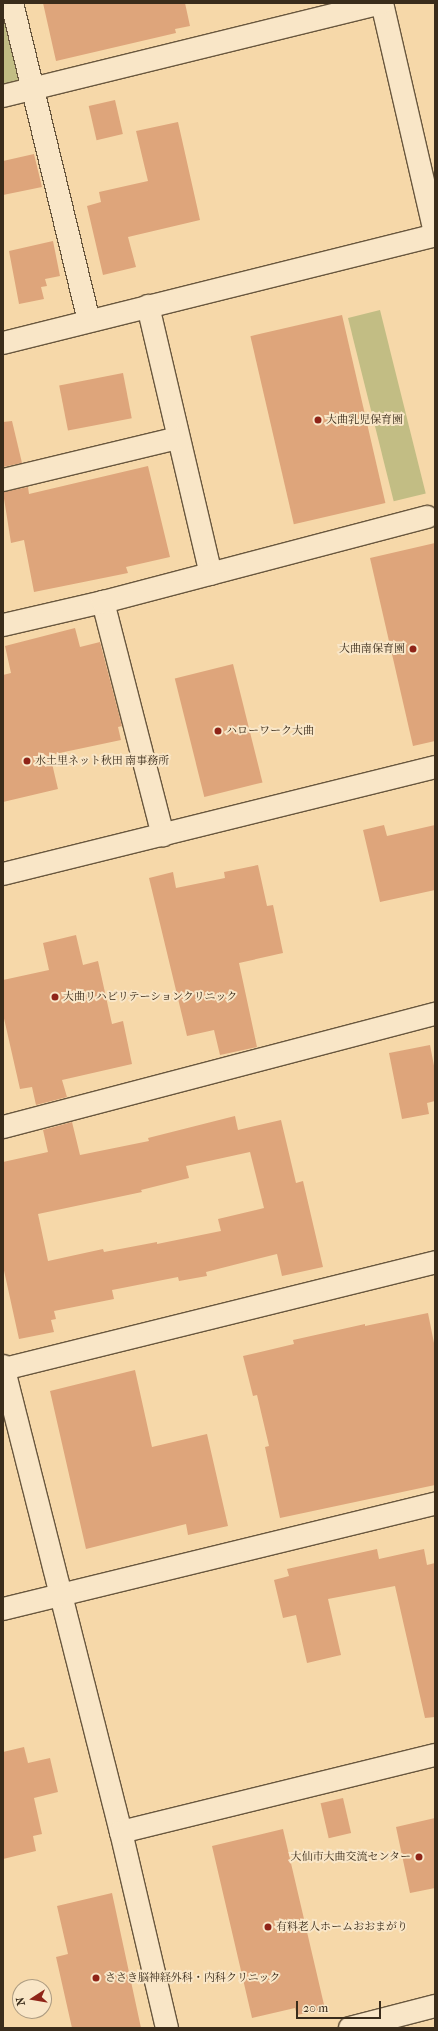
<!DOCTYPE html>
<html>
<head>
<meta charset="utf-8">
<style>
  body { margin:0 }
  #map { position:relative; width:438px; height:2031px; overflow:hidden; background:#f6d8a9; font-family:"IM FELL French Canon","Noto Serif JP",serif }
  div>[style] { position:absolute }
  [style*='--x'] { left:calc(var(--x)*1px); top:calc(var(--y)*1px); width:calc(var(--w)*1px); rotate:calc(var(--a)*1deg) }
  .green>* { inset:0; background:#c2bd84; transform-origin:0 0 }
  .building>* { inset:0; background:#dea57b; transform-origin:0 0 }
  .roads { filter:drop-shadow(1px 0 #69573e) drop-shadow(-1px 0 #69573e) drop-shadow(0 1px #69573e) drop-shadow(0 -1px #69573e) }
  .street>* { height:22px; margin:-11px; padding:0 11px; transform-origin:11px; border-radius:11px; background:#f9e6c7 }
  .secondary>* { height:22px; margin:-11px; padding:0 11px; transform-origin:11px; border-radius:11px; background:#f9e6c7 }
  .dots>* { width:11px; height:11px; translate:-50% -50%; box-sizing:border-box; border:2px solid #f9e6c7; border-radius:50% }
  span { translate:-50% -50%; white-space:nowrap; text-align:center; line-height:1.15; -webkit-text-stroke:4px #f9e6c7; paint-order:stroke }
  .poi-label { font-size:11px; color:#3a2c1b }
  .left { translate:0 -50%; text-align:left }
  .right { translate:-100% -50%; text-align:right }
  .frame { position:absolute; inset:0; border:4px solid #3a2c1b; pointer-events:none }
  .north { position:absolute; left:12px; top:1979px; width:40px; height:40px; box-sizing:border-box; background:#f9e6c7; border:1px solid #ad9c82; border-radius:50%; rotate:258deg; font-size:11px; font-weight:700; line-height:16px; text-align:center; color:#3a2c1b }
  .north::after { content:''; display:block; margin:auto; width:14px; height:18px; background:#8f2418; clip-path:polygon(50% 0,100% 100%,50% 72%,0 100%) }
  .scale { position:absolute; left:296px; top:2001px; width:85px; height:18px; box-sizing:border-box; border:2px solid #3a2c1b; border-top:0; padding-left:5px; font-size:12px; line-height:14px; white-space:nowrap; color:#3a2c1b; -webkit-text-stroke:3px #f9e6c7; paint-order:stroke }
</style>
</head>
<body>
<div id="map">
  <div class="green">
    <div style="clip-path:polygon(3px 9px,21px 84px,3px 88px)"></div>
    <div style="left:380px;top:310px;width:189px;height:33px;rotate:76deg"></div>
  </div>
  <div class="building">
    <div style="clip-path:polygon(43px 3px,185px 3px,190px 26px,175px 29px,176px 33px,56px 61px)"></div>
    <div style="left:115px;top:100px;width:35px;height:27px;rotate:77deg"></div>
    <div style="clip-path:polygon(178px 122px,200px 220px,128px 237px,136px 267px,103px 275px,87px 206px,101px 202px,99px 192px,148px 181px,136px 131px)"></div>
    <div style="clip-path:polygon(34px 154px,42px 187px,3px 195px,3px 161px)"></div>
    <div style="clip-path:polygon(53px 241px,60px 276px,45px 279px,47px 286px,41px 287px,44px 299px,19px 304px,9px 251px)"></div>
    <div style="left:342px;top:315px;width:193px;height:94px;rotate:77deg"></div>
    <div style="left:123px;top:373px;width:46px;height:65px;rotate:79deg"></div>
    <div style="clip-path:polygon(12px 421px,22px 463px,3px 467px,3px 422px)"></div>
    <div style="clip-path:polygon(148px 466px,170px 557px,126px 567px,128px 573px,34px 592px,24px 540px,11px 543px,3px 492px,28px 487px,29px 494px)"></div>
    <div style="clip-path:polygon(435px 543px,435px 741px,413px 746px,370px 558px)"></div>
    <div style="clip-path:polygon(75px 628px,80px 647px,100px 642px,122px 726px,118px 727px,121px 740px,50px 755px,58px 789px,3px 802px,3px 675px,11px 673px,5px 646px)"></div>
    <div style="left:233px;top:664px;width:122px;height:60px;rotate:76deg"></div>
    <div style="clip-path:polygon(384px 825px,387px 836px,435px 825px,435px 890px,380px 902px,363px 830px)"></div>
    <div style="clip-path:polygon(258px 865px,267px 906px,273px 905px,283px 953px,239px 963px,257px 1047px,220px 1055px,214px 1030px,187px 1036px,149px 878px,173px 872px,176px 888px,225px 878px,224px 872px)"></div>
    <div style="clip-path:polygon(76px 935px,83px 965px,98px 961px,112px 1024px,123px 1021px,132px 1064px,62px 1080px,67px 1097px,36px 1105px,32px 1087px,20px 1089px,3px 1014px,3px 980px,49px 970px,43px 943px)"></div>
    <div style="clip-path:polygon(430px 1045px,435px 1071px,435px 1101px,427px 1103px,429px 1114px,402px 1119px,389px 1053px)"></div>
    <div style="clip-path:polygon(evenodd,235px 1116px,238px 1130px,281px 1120px,296px 1183px,303px 1181px,323px 1267px,282px 1276px,277px 1254px,206px 1272px,207px 1276px,179px 1281px,178px 1277px,112px 1290px,114px 1299px,54px 1311px,56px 1319px,51px 1320px,54px 1332px,19px 1339px,3px 1266px,3px 1162px,48px 1152px,43px 1130px,72px 1122px,80px 1155px,149px 1141px,148px 1138px,235px 1116px,250px 1152px,264px 1208px,218px 1219px,221px 1231px,157px 1244px,157px 1242px,104px 1252px,103px 1249px,48px 1261px,38px 1214px,142px 1192px,141px 1190px,189px 1178px,186px 1166px,250px 1152px)"></div>
    <div style="clip-path:polygon(428px 1313px,435px 1348px,435px 1485px,280px 1518px,265px 1447px,269px 1446px,257px 1395px,253px 1396px,243px 1356px,294px 1344px,293px 1340px,365px 1324px,365px 1326px)"></div>
    <div style="clip-path:polygon(135px 1370px,152px 1447px,207px 1434px,228px 1526px,188px 1535px,186px 1524px,86px 1549px,50px 1391px)"></div>
    <div style="clip-path:polygon(377px 1549px,379px 1559px,424px 1549px,427px 1565px,435px 1563px,435px 1717px,425px 1718px,395px 1586px,328px 1599px,341px 1655px,307px 1663px,296px 1615px,283px 1618px,274px 1580px,289px 1576px,287px 1569px)"></div>
    <div style="clip-path:polygon(24px 1747px,28px 1763px,50px 1758px,58px 1792px,34px 1798px,42px 1834px,33px 1836px,36px 1851px,3px 1859px,3px 1752px)"></div>
    <div style="left:343px;top:1798px;width:36px;height:23px;rotate:77deg"></div>
    <div style="clip-path:polygon(435px 1818px,435px 1888px,410px 1893px,396px 1827px)"></div>
    <div style="clip-path:polygon(283px 1829px,325px 2009px,297px 2015px,295px 2008px,252px 2018px,212px 1846px)"></div>
    <div style="clip-path:polygon(112px 1893px,141px 2028px,72px 2028px,56px 1957px,68px 1954px,57px 1906px)"></div>
  </div>
  <div class="roads">
    <div class="street">
      <div style="--x:12;--y:3;--w:327;--a:76.4"></div>
      <div style="--x:382;--y:3;--w:235;--a:77"></div>
      <div style="--x:3;--y:96;--w:389;--a:-13.8"></div>
      <div style="--x:148;--y:306;--w:275;--a:76.8"></div>
      <div style="--x:3;--y:343;--w:445;--a:-14"></div>
      <div style="--x:3;--y:480;--w:180;--a:-13.5"></div>
      <div style="--x:103;--y:602;--w:241;--a:75.6"></div>
      <div style="--x:3;--y:625;--w:103;--a:-13"></div>
      <div style="--x:103;--y:602;--w:335;--a:-14.7"></div>
      <div style="--x:3;--y:1127;--w:447;--a:-14.7"></div>
      <div style="--x:3;--y:1366;--w:481;--a:75.8"></div>
      <div style="--x:121;--y:1832;--w:201;--a:76.8"></div>
      <div style="--x:4;--y:1369;--w:444;--a:-13.9"></div>
      <div style="--x:3;--y:1609;--w:445;--a:-13.7"></div>
      <div style="--x:121;--y:1832;--w:323;--a:-13.8"></div>
      <div style="--x:350;--y:2028;--w:88;--a:-14.5"></div>
    </div>
    <div class="secondary">
      <div style="--x:3;--y:874;--w:445;--a:-13.9"></div>
    </div>
  </div>
  <div class="dots">
    <div style="left:318px;top:420px;background:#8f2418"></div>
    <div style="left:413px;top:649px;background:#8f2418"></div>
    <div style="left:218px;top:731px;background:#8f2418"></div>
    <div style="left:27px;top:761px;background:#8f2418"></div>
    <div style="left:55px;top:997px;background:#8f2418"></div>
    <div style="left:419px;top:1857px;background:#8f2418"></div>
    <div style="left:268px;top:1927px;background:#8f2418"></div>
    <div style="left:96px;top:1978px;background:#8f2418"></div>
  </div>
  <div class="poi-label">
    <span class="left" style="left:326px;top:420px">大曲乳児保育園</span>
    <span class="right" style="left:405px;top:649px">大曲南保育園</span>
    <span class="left" style="left:226px;top:731px">ハローワーク大曲</span>
    <span class="left" style="left:35px;top:761px">水土里ネット秋田 南事務所</span>
    <span class="left" style="left:63px;top:997px">大曲リハビリテーションクリニック</span>
    <span class="right" style="left:411px;top:1857px">大仙市大曲交流センター</span>
    <span class="left" style="left:276px;top:1927px">有料老人ホームおおまがり</span>
    <span class="left" style="left:105px;top:1978px">ささき脳神経外科・内科クリニック</span>
  </div>
  <div class="frame"></div>
  <div class="north">N</div>
  <div class="scale">20 m</div>
</div>
</body>
</html>
